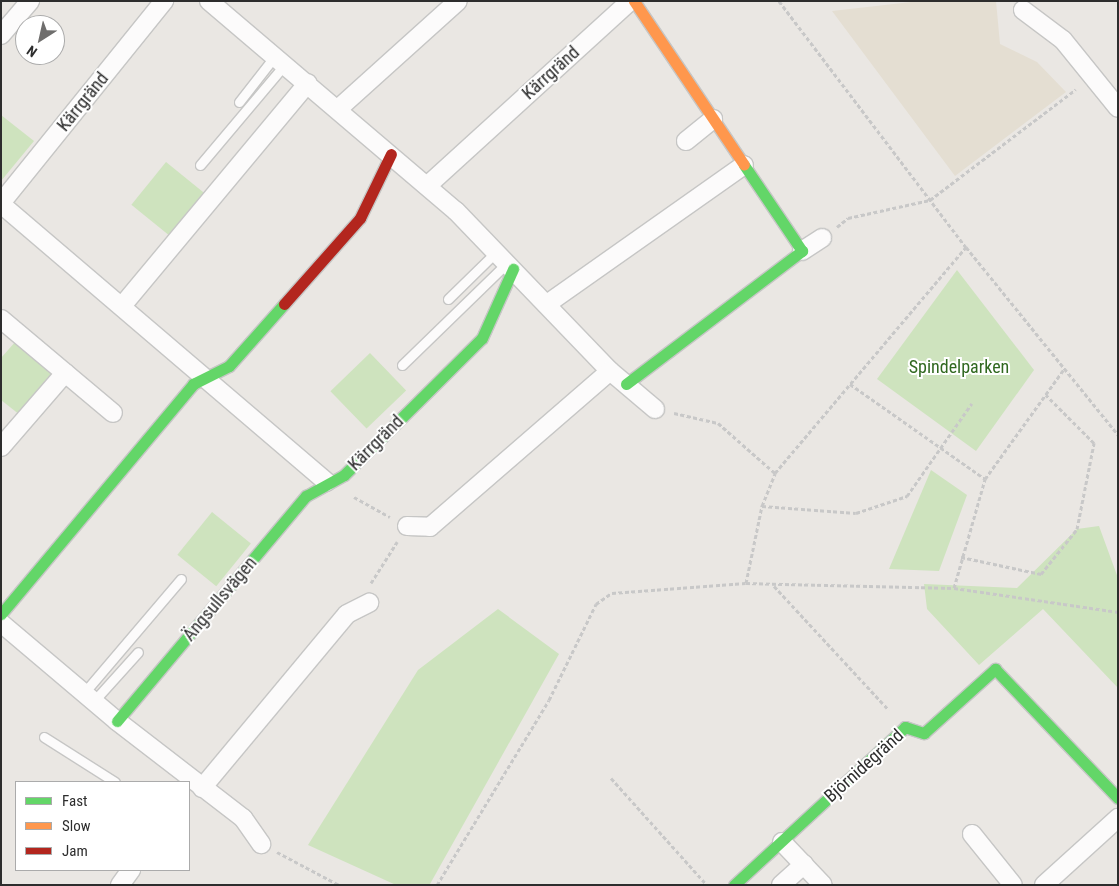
<!DOCTYPE html>
<html>
<head>
<meta charset="utf-8">
<style>
  body { margin:0 }
  #map { position:relative; width:1119px; height:886px; overflow:hidden; background:#eae7e3; font-family:"Roboto Condensed",sans-serif }
  div>[style] { position:absolute }
  [style*='--x'] { left:calc(var(--x)*1px); top:calc(var(--y)*1px); width:calc(var(--w)*1px); rotate:calc(var(--a)*1deg) }
  .education>* { inset:0; background:#e4ded2 }
  .green>* { inset:0; background:#cee3be; transform-origin:0 0 }
  .path>* { height:3px; margin-top:-1.5px; transform-origin:0; background:repeating-linear-gradient(90deg,#c8c8c8 0 4px,transparent 0 6.5px) }
  .roads { filter:drop-shadow(1px 0 #c6c6c5) drop-shadow(-1px 0 #c6c6c5) drop-shadow(0 1px #c6c6c5) drop-shadow(0 -1px #c6c6c5) }
  .lane>* { height:9px; margin:-4.5px; padding:0 4.5px; transform-origin:4.5px; border-radius:4.5px; background:#fcfbfb }
  .street>* { height:18px; margin:-9px; padding:0 9px; transform-origin:9px; border-radius:9px; background:#fcfbfb }
  .fast>* { height:11px; margin:-5.5px; padding:0 5.5px; transform-origin:5.5px; border-radius:5.5px; background:#63d668 }
  .slow>* { height:11px; margin:-5.5px; padding:0 5.5px; transform-origin:5.5px; border-radius:5.5px; background:#ff974d }
  .jam>* { height:11px; margin:-5.5px; padding:0 5.5px; transform-origin:5.5px; border-radius:5.5px; background:#b3261e }
  span { translate:-50% -50%; white-space:nowrap; text-align:center; line-height:1.15; -webkit-text-stroke:4px #fff; paint-order:stroke }
  .street-label { font-size:18px; color:#2d2d2d }
  .park-label { font-size:18px; color:#30681f }
  .frame { position:absolute; inset:0; border:2px solid #2d2d2d; pointer-events:none }
  .legend { position:absolute; left:15px; top:781px; width:175px; height:90px; box-sizing:border-box; background:#fff; border:1px solid #ababab; margin:0; padding:6px 9px; list-style:none; font-size:15px; color:#2d2d2d }
  .legend li { display:flex; align-items:center; gap:10px; height:25px }
  .legend b { width:25px; border:1px solid #ababab }
  .north { position:absolute; left:15px; top:15px; width:50px; height:50px; box-sizing:border-box; background:#fff; border:1px solid #ababab; border-radius:50%; rotate:215deg; font-size:14px; font-weight:700; line-height:20px; text-align:center; color:#2d2d2d }
  .north::after { content:''; display:block; margin:auto; width:18px; height:22px; background:#6f6e6d; clip-path:polygon(50% 0,100% 100%,50% 72%,0 100%) }
</style>
</head>
<body>
<div id="map">
  <div class="education">
    <div style="clip-path:polygon(920px 1px,996px 1px,1000px 44px,1037px 62px,1066px 92px,955px 176px,832px 11px)"></div>
  </div>
  <div class="green">
    <div style="clip-path:polygon(1px 115px,34px 141px,1px 181px)"></div>
    <div style="left:166px;top:162px;width:50px;height:55px;rotate:39deg"></div>
    <div style="clip-path:polygon(957px 270px,1034px 370px,976px 451px,877px 379px)"></div>
    <div style="clip-path:polygon(16px 341px,55px 373px,20px 415px,1px 400px,1px 358px)"></div>
    <div style="left:370px;top:353px;width:52px;height:55px;rotate:46deg"></div>
    <div style="clip-path:polygon(931px 470px,967px 495px,939px 571px,889px 569px)"></div>
    <div style="left:212px;top:512px;width:50px;height:55px;rotate:39deg"></div>
    <div style="clip-path:polygon(1099px 526px,1118px 578px,1118px 688px,1043px 609px,979px 665px,927px 609px,924px 584px,1017px 588px,1077px 529px)"></div>
    <div style="clip-path:polygon(498px 609px,559px 654px,430px 884px,396px 885px,308px 845px,418px 670px)"></div>
  </div>
  <div class="path">
    <div style="--x:779;--y:1;--w:309;--a:52.8"></div>
    <div style="--x:966;--y:247;--w:242;--a:51"></div>
    <div style="--x:837;--y:227;--w:14;--a:-39"></div>
    <div style="--x:848;--y:218;--w:84;--a:-12.4"></div>
    <div style="--x:930;--y:200;--w:183;--a:-37.2"></div>
    <div style="--x:850;--y:384;--w:165;--a:35.1"></div>
    <div style="--x:674;--y:413;--w:45;--a:12.8"></div>
    <div style="--x:718;--y:423;--w:76;--a:41.3"></div>
    <div style="--x:354;--y:497;--w:41;--a:29.1"></div>
    <div style="--x:762;--y:506;--w:94;--a:4.3"></div>
    <div style="--x:856;--y:513;--w:54;--a:-18.4"></div>
    <div style="--x:907;--y:496;--w:113;--a:-55"></div>
    <div style="--x:961;--y:557;--w:82;--a:12"></div>
    <div style="--x:1041;--y:574;--w:58;--a:-51.3"></div>
    <div style="--x:1077;--y:529;--w:88;--a:-78.8"></div>
    <div style="--x:1094;--y:443;--w:68;--a:-135"></div>
    <div style="--x:371;--y:583;--w:49;--a:-57.6"></div>
    <div style="--x:746;--y:583;--w:79;--a:-78.3"></div>
    <div style="--x:762;--y:506;--w:35;--a:-68"></div>
    <div style="--x:775;--y:473;--w:296;--a:-49.8"></div>
    <div style="--x:774;--y:586;--w:169;--a:47.2"></div>
    <div style="--x:954;--y:588;--w:113;--a:-74.1"></div>
    <div style="--x:985;--y:479;--w:135;--a:-54.3"></div>
    <div style="--x:611;--y:778;--w:144;--a:48.1"></div>
    <div style="--x:277;--y:852;--w:70;--a:28"></div>
    <div style="--x:437;--y:885;--w:216;--a:-58.8"></div>
    <div style="--x:549;--y:700;--w:107;--a:-63.9"></div>
    <div style="--x:596;--y:604;--w:19;--a:-35"></div>
    <div style="--x:612;--y:593;--w:134;--a:-4.3"></div>
    <div style="--x:746;--y:583;--w:208;--a:1.4"></div>
    <div style="--x:954;--y:588;--w:166;--a:8.3"></div>
  </div>
  <div class="roads">
    <div class="lane">
      <div style="--x:239;--y:102;--w:58;--a:-52"></div>
      <div style="--x:200;--y:165;--w:132;--a:-49.9"></div>
      <div style="--x:448;--y:299;--w:67;--a:-44.4"></div>
      <div style="--x:402;--y:365;--w:145;--a:-44.2"></div>
      <div style="--x:83;--y:694;--w:151;--a:-49.6"></div>
      <div style="--x:93;--y:702;--w:67;--a:-48"></div>
      <div style="--x:44;--y:737;--w:84;--a:32.4"></div>
    </div>
    <div class="street">
      <div style="--x:209;--y:1;--w:324;--a:40.4"></div>
      <div style="--x:456;--y:211;--w:222;--a:46.1"></div>
      <div style="--x:610;--y:371;--w:59;--a:40.2"></div>
      <div style="--x:1023;--y:10;--w:50;--a:36.9"></div>
      <div style="--x:1063;--y:40;--w:87;--a:51"></div>
      <div style="--x:1;--y:35;--w:45;--a:-49.5"></div>
      <div style="--x:338;--y:109;--w:161;--a:-42"></div>
      <div style="--x:686;--y:141;--w:35;--a:-39"></div>
      <div style="--x:427;--y:186;--w:275;--a:-42.3"></div>
      <div style="--x:1;--y:203;--w:260;--a:-51.1"></div>
      <div style="--x:1;--y:204;--w:428;--a:40.5"></div>
      <div style="--x:802;--y:251;--w:24;--a:-33"></div>
      <div style="--x:547;--y:304;--w:241;--a:-35.2"></div>
      <div style="--x:122;--y:306;--w:290;--a:-50.2"></div>
      <div style="--x:1;--y:319;--w:146;--a:40"></div>
      <div style="--x:1;--y:447;--w:98;--a:-49.1"></div>
      <div style="--x:407;--y:526;--w:23;--a:2"></div>
      <div style="--x:430;--y:527;--w:238;--a:-40.9"></div>
      <div style="--x:1;--y:623;--w:152;--a:40.2"></div>
      <div style="--x:117;--y:721;--w:159;--a:37.6"></div>
      <div style="--x:243;--y:818;--w:32;--a:55"></div>
      <div style="--x:202;--y:788;--w:226;--a:-50.2"></div>
      <div style="--x:347;--y:614;--w:25;--a:-27"></div>
      <div style="--x:972;--y:834;--w:65;--a:51.2"></div>
      <div style="--x:782;--y:842;--w:59;--a:46.4"></div>
      <div style="--x:120;--y:885;--w:19;--a:-54"></div>
      <div style="--x:781;--y:885;--w:31;--a:-42"></div>
      <div style="--x:1044;--y:885;--w:100;--a:-42.2"></div>
    </div>
    <div class="fast">
      <div style="--x:626;--y:384;--w:221;--a:-37.1"></div>
      <div style="--x:802;--y:251;--w:104;--a:-124"></div>
      <div style="--x:1;--y:614;--w:300;--a:-50.1"></div>
      <div style="--x:193;--y:384;--w:40;--a:-26.6"></div>
      <div style="--x:229;--y:366;--w:83;--a:-48.4"></div>
      <div style="--x:117;--y:721;--w:294;--a:-50"></div>
      <div style="--x:306;--y:496;--w:43;--a:-28.9"></div>
      <div style="--x:344;--y:475;--w:194;--a:-44.8"></div>
      <div style="--x:482;--y:338;--w:76;--a:-65.8"></div>
      <div style="--x:734;--y:885;--w:233;--a:-42.7"></div>
      <div style="--x:905;--y:727;--w:20;--a:18"></div>
      <div style="--x:924;--y:733;--w:96;--a:-42"></div>
      <div style="--x:995;--y:669;--w:178;--a:46.4"></div>
    </div>
    <div class="slow">
      <div style="--x:634;--y:1;--w:197;--a:56.1"></div>
    </div>
    <div class="jam">
      <div style="--x:284;--y:304;--w:115;--a:-48.5"></div>
      <div style="--x:360;--y:218;--w:71;--a:-64.2"></div>
    </div>
  </div>
  <div class="street-label">
    <span style="left:551px;top:73px;rotate:-42deg">Kärrgränd</span>
    <span style="left:83px;top:102px;rotate:-51deg">Kärrgränd</span>
    <span style="left:376px;top:443px;rotate:-45deg">Kärrgränd</span>
    <span style="left:220px;top:599px;rotate:-50deg">Ängsullsvägen</span>
    <span style="left:864px;top:766px;rotate:-42deg">Björnidegränd</span>
  </div>
  <div class="park-label">
    <span style="left:959px;top:367px">Spindelparken</span>
  </div>
  <div class="frame"></div>
  <ul class="legend">
  <li><b style="height:6px;background:#63d668"></b>Fast</li>
  <li><b style="height:6px;background:#ff974d"></b>Slow</li>
  <li><b style="height:6px;background:#b3261e"></b>Jam</li>
  </ul>
  <div class="north">N</div>
</div>
</body>
</html>
